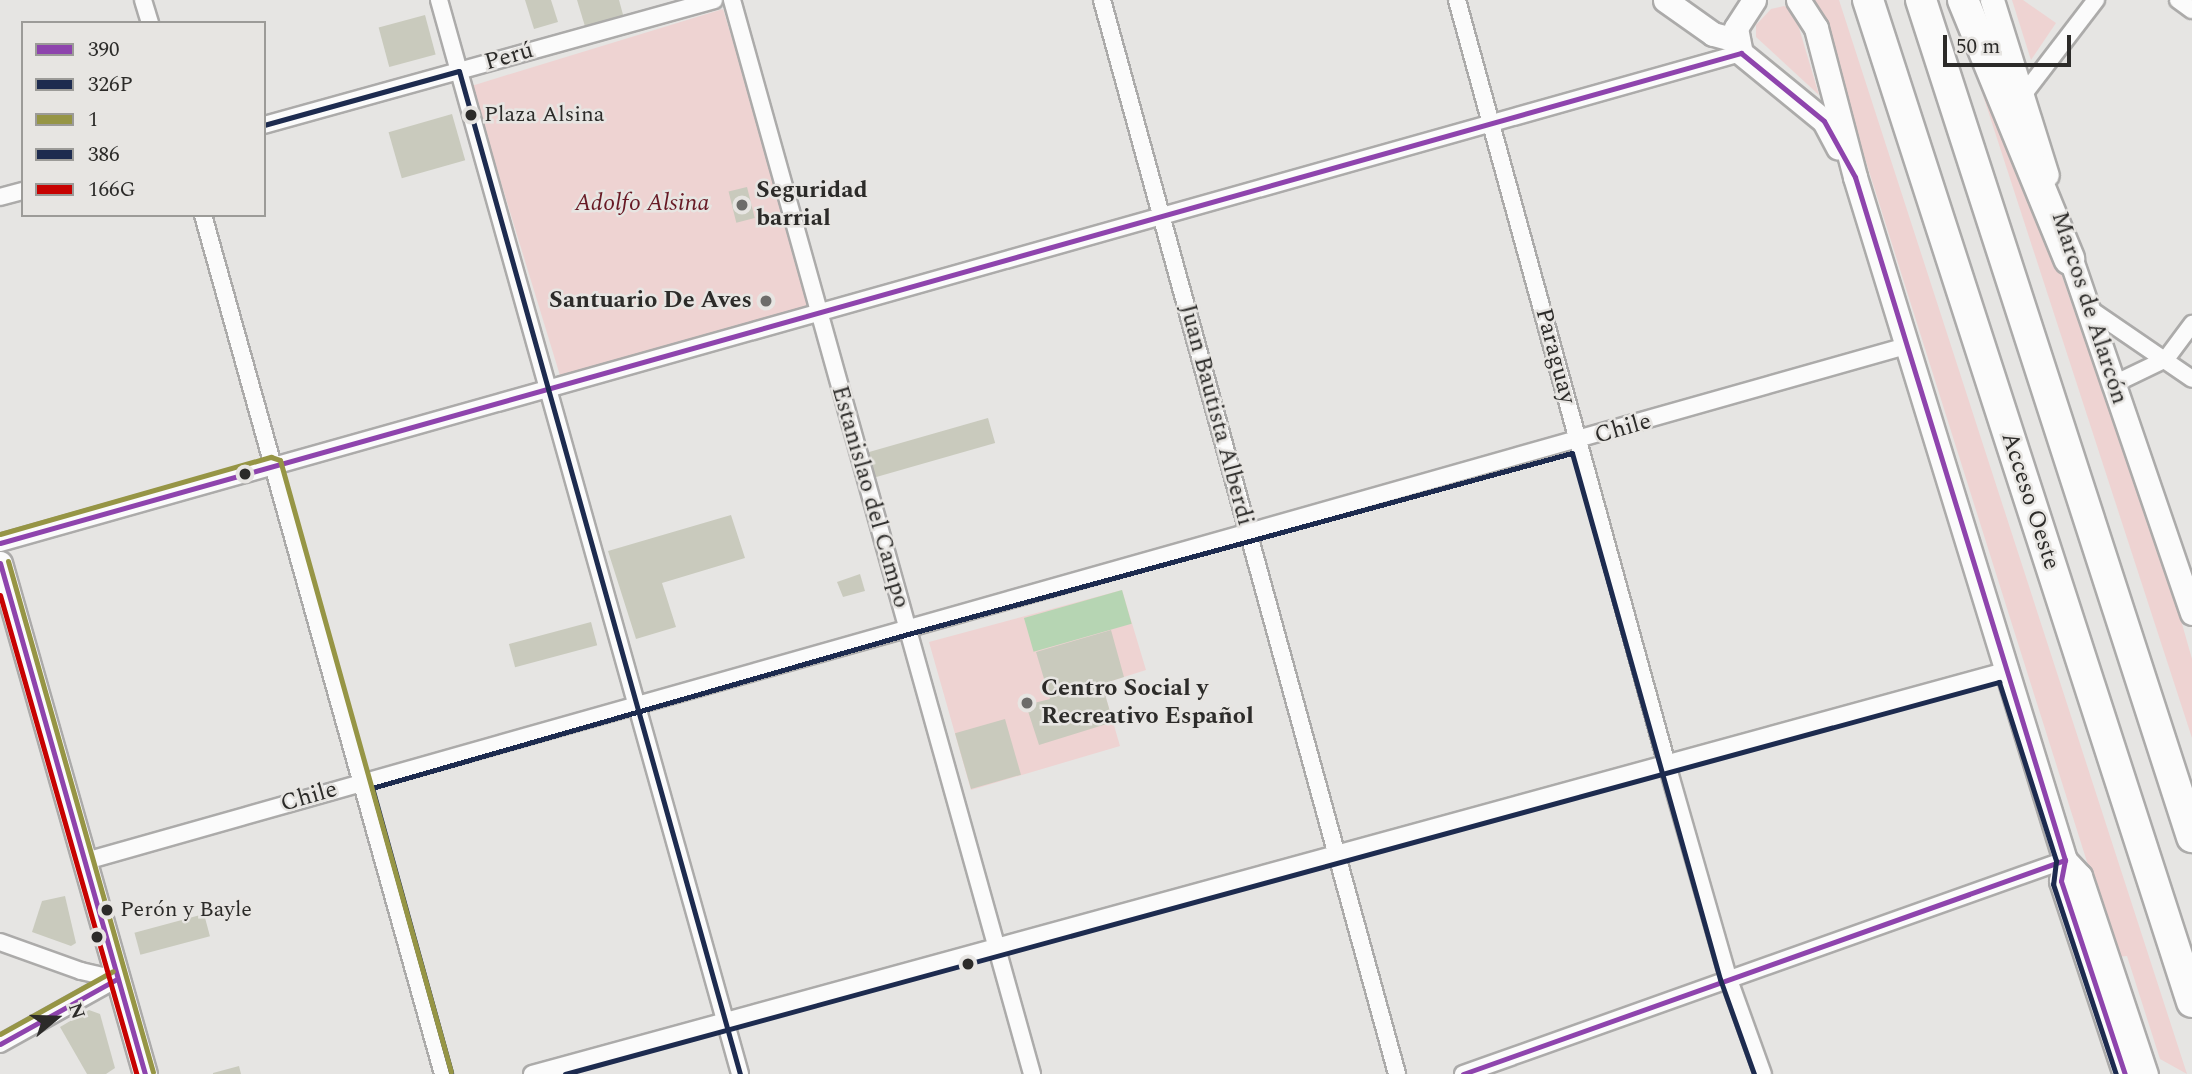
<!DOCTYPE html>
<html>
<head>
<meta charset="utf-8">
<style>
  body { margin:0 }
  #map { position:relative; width:2192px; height:1074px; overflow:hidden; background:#e6e5e3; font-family:Spectral,serif }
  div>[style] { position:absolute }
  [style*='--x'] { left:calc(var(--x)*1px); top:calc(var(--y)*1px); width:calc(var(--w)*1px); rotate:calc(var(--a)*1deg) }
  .green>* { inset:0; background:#eed3d2; transform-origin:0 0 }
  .water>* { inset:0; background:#b6d5b3; transform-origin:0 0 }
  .building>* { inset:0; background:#c9cabd; transform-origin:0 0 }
  .roads { filter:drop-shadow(2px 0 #acabaa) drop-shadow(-2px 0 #acabaa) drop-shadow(0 2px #acabaa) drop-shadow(0 -2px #acabaa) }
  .street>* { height:16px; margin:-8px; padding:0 8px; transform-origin:8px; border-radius:8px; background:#fbfbfb }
  .secondary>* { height:23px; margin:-11.5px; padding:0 11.5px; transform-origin:11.5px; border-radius:11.5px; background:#fbfbfb }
  .highway>* { height:30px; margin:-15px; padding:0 15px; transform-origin:15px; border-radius:15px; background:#fbfbfb }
  .bus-1>* { height:5px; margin:-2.5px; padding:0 2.5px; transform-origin:2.5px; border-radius:2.5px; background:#8e44ad }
  .bus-2>* { height:5px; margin:-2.5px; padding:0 2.5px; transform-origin:2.5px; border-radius:2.5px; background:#1d2b4f }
  .bus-3>* { height:5px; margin:-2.5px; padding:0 2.5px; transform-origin:2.5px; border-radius:2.5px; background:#969545 }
  .bus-4>* { height:5px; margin:-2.5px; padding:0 2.5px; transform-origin:2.5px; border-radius:2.5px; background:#1d2b4f }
  .bus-5>* { height:5px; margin:-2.5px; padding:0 2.5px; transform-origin:2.5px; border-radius:2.5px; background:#c70201 }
  .dots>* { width:19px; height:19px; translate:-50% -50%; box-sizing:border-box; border:4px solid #e7e5e2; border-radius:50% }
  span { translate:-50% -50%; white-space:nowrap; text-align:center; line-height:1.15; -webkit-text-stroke:5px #e7e5e2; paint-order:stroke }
  .bus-label { font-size:22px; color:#2c2b29 }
  .left { translate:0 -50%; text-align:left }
  .street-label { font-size:24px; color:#2c2b29 }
  .poi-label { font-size:24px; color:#2c2b29; font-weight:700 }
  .right { translate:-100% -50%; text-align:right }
  .park-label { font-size:24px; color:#671924; font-style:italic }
  .legend { position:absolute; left:21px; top:21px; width:245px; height:196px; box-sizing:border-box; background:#e7e5e2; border:2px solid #9c9b98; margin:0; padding:9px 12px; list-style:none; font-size:21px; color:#2c2b29 }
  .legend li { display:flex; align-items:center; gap:14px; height:35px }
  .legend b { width:35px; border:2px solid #9c9b98 }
  .north { position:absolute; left:21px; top:983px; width:70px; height:70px; -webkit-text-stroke:5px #e7e5e2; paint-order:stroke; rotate:71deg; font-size:19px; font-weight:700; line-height:28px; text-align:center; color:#2c2b29 }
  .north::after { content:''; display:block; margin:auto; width:24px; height:32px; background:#2c2b29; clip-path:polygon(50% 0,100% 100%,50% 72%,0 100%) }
  .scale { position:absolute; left:1943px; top:35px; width:128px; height:32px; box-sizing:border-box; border:4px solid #2c2b29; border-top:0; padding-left:9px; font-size:21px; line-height:24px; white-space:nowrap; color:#2c2b29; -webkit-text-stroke:5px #e7e5e2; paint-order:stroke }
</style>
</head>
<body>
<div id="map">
  <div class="green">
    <div style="clip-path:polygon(1815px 0,1839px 0,2187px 1074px,2160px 1059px,2127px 956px,2117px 957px)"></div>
    <div style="clip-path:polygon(1952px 0,2028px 179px,2173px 592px,2192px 659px,2192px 738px)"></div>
    <div style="clip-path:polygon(2012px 0,2023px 0,2056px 23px,2031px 60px)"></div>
    <div style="clip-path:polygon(1784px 6px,1794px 11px,1819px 95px,1756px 37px,1756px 25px,1771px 9px)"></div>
    <div style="left:723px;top:9px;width:309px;height:263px;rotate:73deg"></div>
    <div style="clip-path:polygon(1122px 590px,1146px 670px,1102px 684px,1120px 746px,971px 790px,929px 642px)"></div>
  </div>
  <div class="water">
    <div style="left:1122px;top:590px;width:35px;height:102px;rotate:74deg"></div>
  </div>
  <div class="building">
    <div style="clip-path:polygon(525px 0,551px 0,558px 22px,534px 29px)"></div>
    <div style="clip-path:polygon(577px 0,619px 0,625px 22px,587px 33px)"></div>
    <div style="left:425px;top:15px;width:41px;height:48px;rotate:75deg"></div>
    <div style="left:452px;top:114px;width:48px;height:66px;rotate:74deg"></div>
    <div style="left:747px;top:187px;width:32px;height:19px;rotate:76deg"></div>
    <div style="left:988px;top:418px;width:26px;height:130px;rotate:74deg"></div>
    <div style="clip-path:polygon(731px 515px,745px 558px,662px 583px,676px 627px,636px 639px,608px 551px)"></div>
    <div style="clip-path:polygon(860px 574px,865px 591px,843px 597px,837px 582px)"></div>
    <div style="left:591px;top:622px;width:24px;height:85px;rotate:75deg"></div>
    <div style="clip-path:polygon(1111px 630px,1124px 677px,1102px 684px,1113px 722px,1039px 745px,1026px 705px,1050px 699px,1036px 652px)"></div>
    <div style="left:1005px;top:719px;width:58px;height:52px;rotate:74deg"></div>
    <div style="clip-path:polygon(65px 896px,76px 943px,71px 946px,32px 932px,42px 901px)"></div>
    <div style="left:204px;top:914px;width:23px;height:72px;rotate:75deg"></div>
    <div style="clip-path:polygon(89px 1010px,100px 1014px,115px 1068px,106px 1074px,87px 1074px,60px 1027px)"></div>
    <div style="clip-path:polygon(239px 1066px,241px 1074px,213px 1074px,213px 1073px)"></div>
  </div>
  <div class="roads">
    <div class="street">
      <div style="--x:143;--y:0;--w:24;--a:73"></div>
      <div style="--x:439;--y:0;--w:1115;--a:74.34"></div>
      <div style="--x:732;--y:0;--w:1115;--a:74.39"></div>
      <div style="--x:1102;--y:0;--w:1114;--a:74.64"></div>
      <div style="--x:1457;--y:0;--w:789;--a:74.64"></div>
      <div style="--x:1666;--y:761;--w:225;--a:74"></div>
      <div style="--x:1728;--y:977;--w:103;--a:70.2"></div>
      <div style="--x:2178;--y:0;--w:17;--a:36"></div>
      <div style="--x:2023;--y:95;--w:120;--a:-52.5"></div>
      <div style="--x:264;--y:125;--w:467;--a:-15.5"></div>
      <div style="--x:0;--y:197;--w:24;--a:-15"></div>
      <div style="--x:203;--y:215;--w:892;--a:74.39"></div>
      <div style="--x:2087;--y:307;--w:127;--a:34.4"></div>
      <div style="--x:2114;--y:384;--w:58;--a:-25.7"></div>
      <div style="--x:2166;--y:359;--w:44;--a:-53.4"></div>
      <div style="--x:0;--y:543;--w:1809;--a:-15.72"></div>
      <div style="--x:86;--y:861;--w:1891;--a:-15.8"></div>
      <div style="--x:0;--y:942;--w:86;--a:19.7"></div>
      <div style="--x:81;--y:971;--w:37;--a:13"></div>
      <div style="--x:0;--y:1044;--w:134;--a:-29.1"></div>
      <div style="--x:532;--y:1074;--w:1527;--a:-15.3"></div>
      <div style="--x:1463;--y:1074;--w:639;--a:-19.57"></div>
    </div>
    <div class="secondary">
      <div style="--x:1665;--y:0;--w:59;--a:35.3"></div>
      <div style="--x:1713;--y:34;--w:24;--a:15"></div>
      <div style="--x:1754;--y:0;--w:33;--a:123"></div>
      <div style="--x:1736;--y:28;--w:25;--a:79"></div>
      <div style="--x:1741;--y:53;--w:107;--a:39.3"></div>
      <div style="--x:1824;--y:121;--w:30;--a:62"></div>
      <div style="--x:1798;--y:0;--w:33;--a:57"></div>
      <div style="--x:1816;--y:28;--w:154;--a:75.3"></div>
      <div style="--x:1855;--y:177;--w:715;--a:72.91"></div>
      <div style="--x:2065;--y:860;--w:21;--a:101"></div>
      <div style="--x:2061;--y:881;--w:203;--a:71.7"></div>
      <div style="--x:1992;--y:0;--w:183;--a:72.6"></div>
      <div style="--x:2066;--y:245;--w:389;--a:71.1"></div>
      <div style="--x:0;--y:563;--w:531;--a:74.16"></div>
      <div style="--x:2065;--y:860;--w:22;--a:47"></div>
      <div style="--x:2080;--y:876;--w:209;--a:71.6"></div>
    </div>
    <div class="highway">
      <div style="--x:1868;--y:0;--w:1053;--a:72.08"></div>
      <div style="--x:1921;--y:0;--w:880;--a:72.06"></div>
      <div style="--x:1963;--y:0;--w:280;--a:67.7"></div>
    </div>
  </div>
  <div class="bus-1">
    <div style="--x:0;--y:543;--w:1809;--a:-15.72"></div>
    <div style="--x:1741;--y:53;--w:107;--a:39.3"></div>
    <div style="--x:1824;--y:121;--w:64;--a:61"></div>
    <div style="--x:1855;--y:177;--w:715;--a:72.91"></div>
    <div style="--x:2065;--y:860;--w:21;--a:101"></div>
    <div style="--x:2061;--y:881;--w:203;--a:71.7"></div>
    <div style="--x:0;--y:563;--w:531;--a:74.16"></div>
    <div style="--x:0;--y:1044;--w:134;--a:-29.1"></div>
    <div style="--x:1463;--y:1074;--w:639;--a:-19.57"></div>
  </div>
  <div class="bus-2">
    <div style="--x:451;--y:1072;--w:295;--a:-105.5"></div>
    <div style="--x:372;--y:788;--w:558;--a:-16.03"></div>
    <div style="--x:908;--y:634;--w:688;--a:-15.25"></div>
    <div style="--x:1572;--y:453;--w:546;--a:74.29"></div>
    <div style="--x:1720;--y:979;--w:101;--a:70.3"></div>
    <div style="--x:565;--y:1074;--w:1487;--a:-15.29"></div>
    <div style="--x:1999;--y:682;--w:188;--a:72.3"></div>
    <div style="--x:2056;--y:861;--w:23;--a:97"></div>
    <div style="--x:2053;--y:884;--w:200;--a:71.7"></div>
  </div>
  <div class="bus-3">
    <div style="--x:0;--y:534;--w:282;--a:-15.9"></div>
    <div style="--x:271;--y:457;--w:9;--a:18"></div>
    <div style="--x:280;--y:460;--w:635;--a:74.39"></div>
    <div style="--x:8;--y:561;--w:531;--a:74.16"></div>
    <div style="--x:0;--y:1034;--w:129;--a:-29.1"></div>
  </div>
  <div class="bus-4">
    <div style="--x:264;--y:125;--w:202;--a:-15.5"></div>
    <div style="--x:459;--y:71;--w:1042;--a:74.35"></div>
  </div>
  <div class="bus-5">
    <div style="--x:0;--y:595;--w:498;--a:74.1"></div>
  </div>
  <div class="dots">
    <div style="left:471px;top:115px;background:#2c2b29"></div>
    <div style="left:742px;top:205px;background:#6d6c6a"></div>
    <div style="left:766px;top:301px;background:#6d6c6a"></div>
    <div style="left:245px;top:474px;background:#2c2b29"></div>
    <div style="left:1027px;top:703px;background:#6d6c6a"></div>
    <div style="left:107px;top:910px;background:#2c2b29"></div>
    <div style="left:97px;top:937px;background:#2c2b29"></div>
    <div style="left:968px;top:964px;background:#2c2b29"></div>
  </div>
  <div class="bus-label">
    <span class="left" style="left:484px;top:115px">Plaza Alsina</span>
    <span class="left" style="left:120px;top:910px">Perón y Bayle</span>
  </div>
  <div class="street-label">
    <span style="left:509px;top:57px;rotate:-16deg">Perú</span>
    <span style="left:2089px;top:308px;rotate:72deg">Marcos de Alarcón</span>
    <span style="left:1555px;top:356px;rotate:75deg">Paraguay</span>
    <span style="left:1216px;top:415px;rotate:75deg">Juan Bautista Alberdi</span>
    <span style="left:1623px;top:429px;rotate:-16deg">Chile</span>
    <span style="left:870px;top:497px;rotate:74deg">Estanislao del Campo</span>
    <span style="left:2030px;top:501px;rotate:72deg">Acceso Oeste</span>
    <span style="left:309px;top:797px;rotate:-16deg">Chile</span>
  </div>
  <div class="poi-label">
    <span class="left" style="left:756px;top:205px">Seguridad<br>barrial</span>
    <span class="right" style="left:752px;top:301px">Santuario De Aves</span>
    <span class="left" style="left:1041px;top:703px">Centro Social y<br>Recreativo Español</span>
  </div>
  <div class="park-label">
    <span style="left:642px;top:204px">Adolfo Alsina</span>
  </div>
  <ul class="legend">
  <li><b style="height:9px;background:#8e44ad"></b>390</li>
  <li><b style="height:9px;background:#1d2b4f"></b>326P</li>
  <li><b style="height:9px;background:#969545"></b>1</li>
  <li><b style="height:9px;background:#1d2b4f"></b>386</li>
  <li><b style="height:9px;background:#c70201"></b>166G</li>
  </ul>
  <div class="north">N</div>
  <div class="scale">50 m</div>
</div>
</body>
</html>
